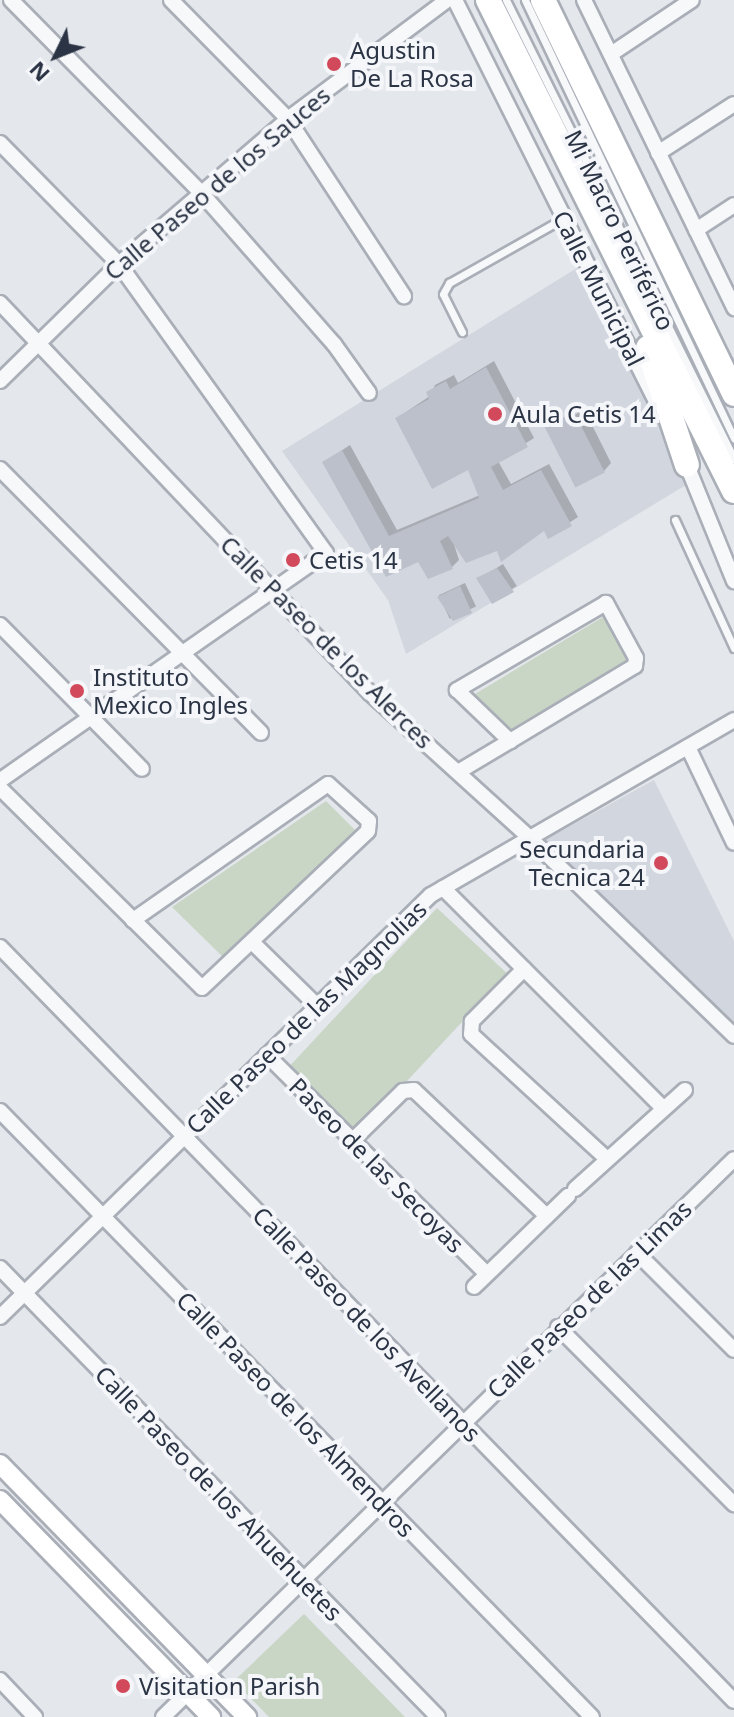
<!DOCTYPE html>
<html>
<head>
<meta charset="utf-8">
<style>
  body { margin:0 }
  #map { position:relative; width:734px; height:1717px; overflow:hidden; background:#e4e7ec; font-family:"Noto Sans",sans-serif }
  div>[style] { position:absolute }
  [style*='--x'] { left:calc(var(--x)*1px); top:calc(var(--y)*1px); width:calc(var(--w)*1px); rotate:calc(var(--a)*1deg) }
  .built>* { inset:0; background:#d2d6de }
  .green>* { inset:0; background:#c9d6c5; transform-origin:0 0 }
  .shadow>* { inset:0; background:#0003; transform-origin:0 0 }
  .building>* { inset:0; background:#bbc0ca; transform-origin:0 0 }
  .roads { filter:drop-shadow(2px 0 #a9aeb7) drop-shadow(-2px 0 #a9aeb7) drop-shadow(0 2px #a9aeb7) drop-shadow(0 -2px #a9aeb7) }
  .lane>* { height:7px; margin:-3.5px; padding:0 3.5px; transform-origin:3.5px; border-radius:3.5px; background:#f7f8fa }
  .street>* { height:14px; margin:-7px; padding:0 7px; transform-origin:7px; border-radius:7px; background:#f7f8fa }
  .secondary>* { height:18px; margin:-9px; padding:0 9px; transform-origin:9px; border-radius:9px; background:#fff }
  .highway>* { height:24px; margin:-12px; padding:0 12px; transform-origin:12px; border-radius:12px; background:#fff }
  .dots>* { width:22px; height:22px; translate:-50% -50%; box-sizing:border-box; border:4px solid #f4f6f9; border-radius:50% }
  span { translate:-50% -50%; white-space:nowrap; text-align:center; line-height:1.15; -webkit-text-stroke:8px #f4f6f9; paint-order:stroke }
  .poi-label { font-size:24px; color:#2b3445 }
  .left { translate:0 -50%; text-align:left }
  .right { translate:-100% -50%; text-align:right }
  .street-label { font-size:24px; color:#2b3445 }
  .north { position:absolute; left:16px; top:16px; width:80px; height:80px; -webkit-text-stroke:6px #f4f6f9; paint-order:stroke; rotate:227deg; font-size:22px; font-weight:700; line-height:32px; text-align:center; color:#2b3445 }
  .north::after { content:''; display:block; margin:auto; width:28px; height:36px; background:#2b3445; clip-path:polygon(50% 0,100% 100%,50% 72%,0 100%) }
</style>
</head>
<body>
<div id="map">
  <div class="built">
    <div style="clip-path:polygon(580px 266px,691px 482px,406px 654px,388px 600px,282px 451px)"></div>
    <div style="clip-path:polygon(654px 780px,734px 941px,734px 1023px,541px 842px)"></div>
  </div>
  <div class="green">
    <div style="left:603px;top:617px;width:49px;height:149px;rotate:59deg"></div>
    <div style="clip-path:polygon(326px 801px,356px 831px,225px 959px,172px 907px)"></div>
    <div style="left:437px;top:908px;width:96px;height:219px;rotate:43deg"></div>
    <div style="clip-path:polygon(304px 1614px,405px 1717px,269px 1717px,234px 1681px)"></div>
  </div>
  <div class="shadow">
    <div style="clip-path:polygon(494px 361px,534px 438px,498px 461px,511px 484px,549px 464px,578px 517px,549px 536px,545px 528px,498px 549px,452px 538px,459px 560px,452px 567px,419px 559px,387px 575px,324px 462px,350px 445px,397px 530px,480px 495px,469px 468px,397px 418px,430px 396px,435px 385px,454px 375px,458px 383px)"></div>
    <div style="clip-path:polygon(584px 409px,611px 463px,604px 471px,555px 428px)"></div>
    <div style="left:503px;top:564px;width:26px;height:29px;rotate:58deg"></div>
    <div style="left:465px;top:583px;width:26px;height:29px;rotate:65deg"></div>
  </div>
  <div class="building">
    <div style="clip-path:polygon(486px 367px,528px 447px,491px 467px,503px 490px,541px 470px,572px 526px,548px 539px,544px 531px,501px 562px,497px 551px,466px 563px,448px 536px,440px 541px,453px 569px,428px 579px,418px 562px,386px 577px,322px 462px,342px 450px,389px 536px,479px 498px,468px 470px,432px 489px,395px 418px,429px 399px,426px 392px,446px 381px,450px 389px)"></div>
    <div style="left:574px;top:412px;width:68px;height:33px;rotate:63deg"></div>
    <div style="clip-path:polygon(497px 568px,514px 592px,492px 604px,476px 578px)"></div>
    <div style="clip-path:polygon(460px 586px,472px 613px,453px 621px,437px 597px)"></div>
  </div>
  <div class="roads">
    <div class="lane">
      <div style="--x:506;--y:0;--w:513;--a:63.58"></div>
      <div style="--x:525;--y:0;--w:486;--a:64.5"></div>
      <div style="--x:462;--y:332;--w:42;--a:-116.6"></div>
      <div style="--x:443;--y:294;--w:13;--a:-61"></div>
      <div style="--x:449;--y:283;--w:132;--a:-29.5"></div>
      <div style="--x:675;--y:520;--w:141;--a:65.3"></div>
    </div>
    <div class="street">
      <div style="--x:11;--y:0;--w:274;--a:45.4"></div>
      <div style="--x:203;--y:195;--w:198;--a:48.7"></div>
      <div style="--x:334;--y:344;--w:60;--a:54.5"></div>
      <div style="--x:171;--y:0;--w:167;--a:45.5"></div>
      <div style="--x:288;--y:119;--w:212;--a:56.8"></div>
      <div style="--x:455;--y:0;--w:447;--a:63.4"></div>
      <div style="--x:584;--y:0;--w:343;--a:64"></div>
      <div style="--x:611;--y:54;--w:97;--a:-33.7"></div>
      <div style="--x:0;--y:143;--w:170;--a:45.5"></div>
      <div style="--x:119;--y:264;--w:355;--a:54.4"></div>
      <div style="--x:326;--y:553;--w:397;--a:145.1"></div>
      <div style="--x:658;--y:153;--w:90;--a:-32.8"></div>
      <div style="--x:696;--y:230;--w:45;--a:-33.3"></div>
      <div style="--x:0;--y:303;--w:538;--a:46.51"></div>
      <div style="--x:370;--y:693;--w:216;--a:42.2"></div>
      <div style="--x:530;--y:838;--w:284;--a:44.1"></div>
      <div style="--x:0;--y:381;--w:167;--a:-44.5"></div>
      <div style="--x:119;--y:264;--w:223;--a:-40.6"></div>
      <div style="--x:288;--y:119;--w:199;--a:-36.8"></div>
      <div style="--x:684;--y:458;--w:133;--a:67.9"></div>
      <div style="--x:0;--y:469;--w:371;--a:45.3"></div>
      <div style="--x:0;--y:625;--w:202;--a:45.4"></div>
      <div style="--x:688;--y:747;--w:106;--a:64.4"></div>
      <div style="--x:458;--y:772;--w:61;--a:-30.8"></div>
      <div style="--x:510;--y:741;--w:146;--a:-31"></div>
      <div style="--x:635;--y:666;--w:8;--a:-83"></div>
      <div style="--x:636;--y:658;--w:63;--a:-118.6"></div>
      <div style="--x:606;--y:603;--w:173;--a:149.7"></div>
      <div style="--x:457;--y:690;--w:74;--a:43.9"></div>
      <div style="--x:0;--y:788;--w:284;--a:44.7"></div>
      <div style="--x:202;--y:988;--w:228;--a:-43.4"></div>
      <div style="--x:368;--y:831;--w:10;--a:-84"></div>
      <div style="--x:369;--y:821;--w:55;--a:-137.9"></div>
      <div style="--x:328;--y:784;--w:238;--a:145.1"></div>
      <div style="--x:443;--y:888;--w:310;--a:45"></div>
      <div style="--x:253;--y:943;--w:90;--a:44.5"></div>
      <div style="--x:0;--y:947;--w:1052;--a:45.77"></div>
      <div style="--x:524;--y:969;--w:74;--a:135"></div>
      <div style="--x:472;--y:1021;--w:13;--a:94"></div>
      <div style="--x:471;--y:1034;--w:185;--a:42.6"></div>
      <div style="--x:267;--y:1055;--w:310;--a:44.9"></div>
      <div style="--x:0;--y:1111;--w:847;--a:45.67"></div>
      <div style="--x:353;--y:1140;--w:70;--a:-44.4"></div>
      <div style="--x:403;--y:1091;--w:11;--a:-5"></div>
      <div style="--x:414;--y:1090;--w:183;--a:43.5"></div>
      <div style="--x:575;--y:1189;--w:148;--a:-42"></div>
      <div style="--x:637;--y:1253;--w:137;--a:45"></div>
      <div style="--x:0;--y:1268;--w:627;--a:45.71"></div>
      <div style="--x:474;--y:1287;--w:131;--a:-44.1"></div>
      <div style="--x:0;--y:1317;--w:603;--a:-44.4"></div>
      <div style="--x:431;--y:895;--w:350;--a:-30"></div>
      <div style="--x:558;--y:1327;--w:250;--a:45.2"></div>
      <div style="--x:0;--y:1680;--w:51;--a:46.6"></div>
      <div style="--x:163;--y:1717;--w:798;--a:-44.34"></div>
    </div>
    <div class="secondary">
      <div style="--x:0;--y:1464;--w:354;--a:45.7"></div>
      <div style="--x:0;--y:1500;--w:303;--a:45.8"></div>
    </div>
    <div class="highway">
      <div style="--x:488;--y:0;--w:549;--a:63.39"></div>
      <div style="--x:543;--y:0;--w:438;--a:64.1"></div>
      <div style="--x:648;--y:348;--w:123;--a:71.6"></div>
    </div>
  </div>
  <div class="dots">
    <div style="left:334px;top:64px;background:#d1495b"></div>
    <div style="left:495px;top:414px;background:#d1495b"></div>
    <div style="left:293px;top:560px;background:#d1495b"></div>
    <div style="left:77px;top:691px;background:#d1495b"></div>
    <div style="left:661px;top:863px;background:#d1495b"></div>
    <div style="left:123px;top:1686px;background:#d1495b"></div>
  </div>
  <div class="poi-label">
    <span class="left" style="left:350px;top:64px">Agustin<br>De La Rosa</span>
    <span class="left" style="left:511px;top:414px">Aula Cetis 14</span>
    <span class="left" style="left:309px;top:560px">Cetis 14</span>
    <span class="left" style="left:93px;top:691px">Instituto<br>Mexico Ingles</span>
    <span class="right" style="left:645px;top:863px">Secundaria<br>Tecnica 24</span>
    <span class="left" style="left:139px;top:1686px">Visitation Parish</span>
  </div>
  <div class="street-label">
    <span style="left:217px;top:183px;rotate:-40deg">Calle Paseo de los Sauces</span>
    <span style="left:620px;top:230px;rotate:64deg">Mi Macro Periférico</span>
    <span style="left:599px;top:288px;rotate:63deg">Calle Municipal</span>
    <span style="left:327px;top:642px;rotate:45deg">Calle Paseo de los Alerces</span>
    <span style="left:306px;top:1017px;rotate:-44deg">Calle Paseo de las Magnolias</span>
    <span style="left:377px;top:1165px;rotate:45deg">Paseo de las Secoyas</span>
    <span style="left:589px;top:1299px;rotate:-44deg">Calle Paseo de las Limas</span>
    <span style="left:367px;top:1324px;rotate:46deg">Calle Paseo de los Avellanos</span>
    <span style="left:296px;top:1414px;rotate:46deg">Calle Paseo de los Almendros</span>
    <span style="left:219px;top:1493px;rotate:46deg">Calle Paseo de los Ahuehuetes</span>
  </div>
  <div class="north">N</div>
</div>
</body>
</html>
